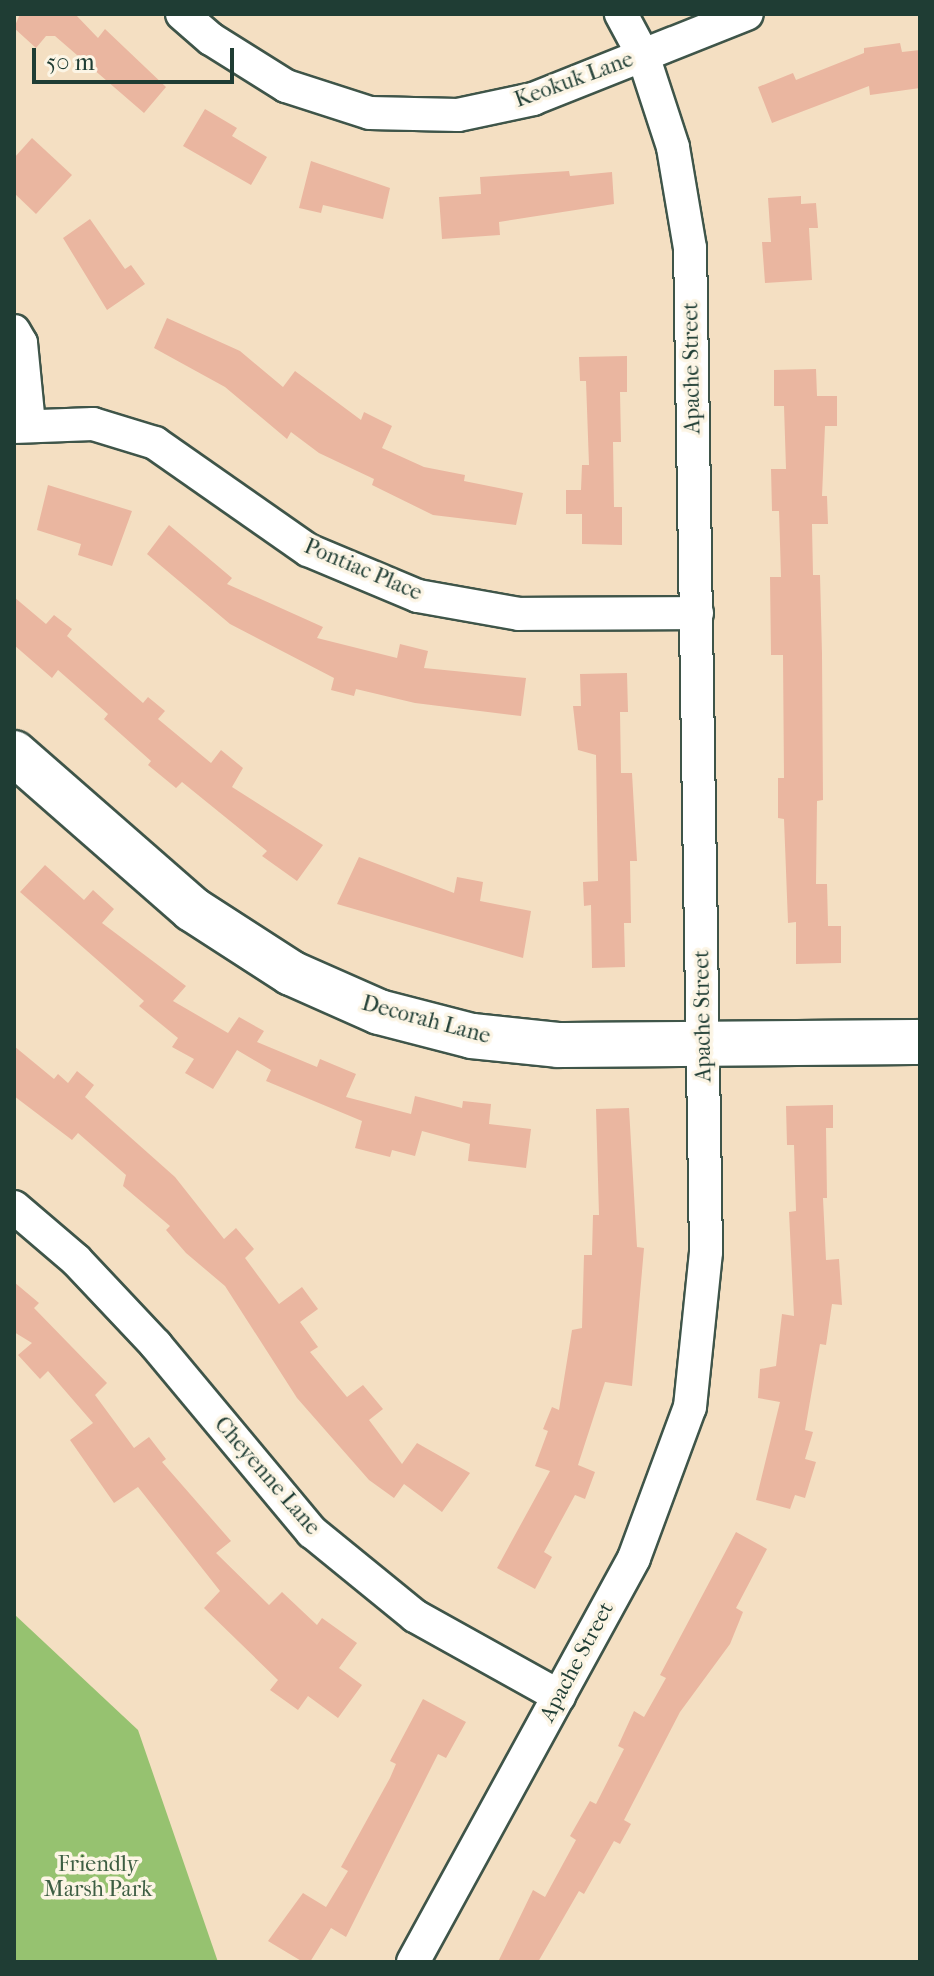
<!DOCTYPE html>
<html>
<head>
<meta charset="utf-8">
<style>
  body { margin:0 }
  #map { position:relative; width:934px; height:1976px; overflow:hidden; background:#f4dfc2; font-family:"IM FELL French Canon",serif }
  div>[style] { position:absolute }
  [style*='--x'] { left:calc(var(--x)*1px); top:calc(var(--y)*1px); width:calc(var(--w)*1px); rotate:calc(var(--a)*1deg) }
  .green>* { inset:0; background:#96c270 }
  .building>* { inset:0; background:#eab6a0 }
  .roads { filter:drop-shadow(2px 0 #3f5549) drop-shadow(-2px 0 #3f5549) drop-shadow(0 2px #3f5549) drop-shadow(0 -2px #3f5549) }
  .street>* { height:32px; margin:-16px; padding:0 16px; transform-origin:16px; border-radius:16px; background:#fff }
  .secondary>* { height:44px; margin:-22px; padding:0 22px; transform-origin:22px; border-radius:22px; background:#fff }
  span { translate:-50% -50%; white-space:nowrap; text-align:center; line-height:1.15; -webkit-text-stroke:7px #fcf5e5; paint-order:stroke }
  .street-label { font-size:22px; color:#1f3d34 }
  .park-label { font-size:22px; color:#3d5e43 }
  .frame { position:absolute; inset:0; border:16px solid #1f3d34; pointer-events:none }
  .scale { position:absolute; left:32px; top:48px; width:202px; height:36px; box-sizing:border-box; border:4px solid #1f3d34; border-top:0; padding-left:10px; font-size:24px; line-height:28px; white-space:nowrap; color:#1f3d34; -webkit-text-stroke:6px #fcf5e5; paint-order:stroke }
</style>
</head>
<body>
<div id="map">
  <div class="green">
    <div style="clip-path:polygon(14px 1614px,138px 1730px,218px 1962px,14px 1962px)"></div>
  </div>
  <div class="building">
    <div style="clip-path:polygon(20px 14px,75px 14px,98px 38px,105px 29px,166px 87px,144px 113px,55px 36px,46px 36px,36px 48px,14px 28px)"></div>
    <div style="clip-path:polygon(900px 43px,902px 52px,920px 50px,920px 88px,870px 95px,869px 86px,772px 123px,758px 87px,793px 73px,796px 80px,864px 53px,864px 48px)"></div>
    <div style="clip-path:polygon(205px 109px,237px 128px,232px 136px,267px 157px,251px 185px,183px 146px)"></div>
    <div style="clip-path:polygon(32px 138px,72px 175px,36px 214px,14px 193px,14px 158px)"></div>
    <div style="clip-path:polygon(311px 161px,390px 188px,383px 219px,323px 205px,321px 213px,299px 208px)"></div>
    <div style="clip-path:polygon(569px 171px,570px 176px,612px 172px,614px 204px,499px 222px,500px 235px,442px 239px,439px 197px,481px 194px,480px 177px)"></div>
    <div style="clip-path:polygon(801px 196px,801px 204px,816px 203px,818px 228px,809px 228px,812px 280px,765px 283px,762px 242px,771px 242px,768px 198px)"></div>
    <div style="clip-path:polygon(90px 219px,125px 269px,131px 265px,145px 284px,107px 310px,63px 238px)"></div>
    <div style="clip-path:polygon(167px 318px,240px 351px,283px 387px,295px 371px,361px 420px,364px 412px,392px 426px,382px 448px,424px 467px,465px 475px,464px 481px,523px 493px,516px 525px,433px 515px,372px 485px,374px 479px,319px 453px,291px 432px,287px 439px,225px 387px,154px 348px)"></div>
    <div style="clip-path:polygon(627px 356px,627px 392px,620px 392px,621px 442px,613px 442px,614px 507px,622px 507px,622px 545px,582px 544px,582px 514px,566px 514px,566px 490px,581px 490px,582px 465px,589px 465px,586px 381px,580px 381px,579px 357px)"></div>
    <div style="clip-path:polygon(816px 369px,817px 396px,837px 396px,837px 426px,825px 426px,822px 496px,827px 496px,828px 524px,812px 524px,813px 575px,820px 575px,822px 654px,823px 800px,817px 801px,816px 884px,827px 884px,828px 926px,841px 926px,841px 963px,796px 964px,796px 922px,788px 923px,784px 819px,778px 818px,778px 778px,784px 778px,783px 655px,771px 655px,770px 577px,781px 577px,779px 511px,772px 511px,771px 469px,786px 469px,784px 406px,774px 406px,774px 370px)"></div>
    <div style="clip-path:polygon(48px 485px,132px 511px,112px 566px,78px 555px,81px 544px,37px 530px)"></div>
    <div style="clip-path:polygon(169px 525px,232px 578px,227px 584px,323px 627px,317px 638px,397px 658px,400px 644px,428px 651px,424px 668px,526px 678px,521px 716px,415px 703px,356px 689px,354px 696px,331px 690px,334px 678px,230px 624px,147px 554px)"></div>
    <div style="clip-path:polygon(14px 597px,46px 624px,54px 615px,72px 629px,67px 636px,143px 703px,148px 697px,165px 711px,158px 719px,211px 763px,221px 750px,243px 768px,232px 787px,323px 845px,297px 881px,262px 856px,267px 851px,182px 782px,176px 788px,148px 765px,151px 761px,104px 719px,108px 714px,58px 670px,52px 678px,14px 645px)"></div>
    <div style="clip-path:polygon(627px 673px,628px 712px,620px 712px,621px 773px,632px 773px,637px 861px,630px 861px,631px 923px,624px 923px,625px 967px,592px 968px,591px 905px,584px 906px,583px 882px,598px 881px,596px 755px,578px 750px,573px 706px,581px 706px,580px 674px)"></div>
    <div style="clip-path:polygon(359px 857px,454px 893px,457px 877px,483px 882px,480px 901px,531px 911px,523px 958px,337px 904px)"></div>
    <div style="clip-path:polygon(45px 865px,84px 900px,93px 890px,114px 909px,102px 923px,186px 986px,173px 1001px,228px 1033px,239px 1017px,264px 1031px,257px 1042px,317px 1067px,320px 1059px,356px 1074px,346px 1097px,411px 1114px,415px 1096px,462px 1108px,463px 1101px,491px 1104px,489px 1124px,531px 1129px,526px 1168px,468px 1161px,470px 1144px,422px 1131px,415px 1156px,392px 1150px,390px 1157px,355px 1148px,362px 1121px,266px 1081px,271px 1070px,237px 1050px,213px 1089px,185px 1073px,194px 1059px,172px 1047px,178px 1038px,139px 1006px,144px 1001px,20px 892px)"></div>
    <div style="clip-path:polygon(14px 1046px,54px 1079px,58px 1074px,68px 1083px,77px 1071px,94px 1085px,85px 1097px,175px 1177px,224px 1239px,236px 1228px,254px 1249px,245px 1258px,279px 1304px,302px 1287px,318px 1309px,300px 1322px,318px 1347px,310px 1352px,347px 1397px,363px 1385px,383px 1409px,369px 1420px,402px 1464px,417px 1443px,470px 1473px,442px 1512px,404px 1484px,394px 1498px,369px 1480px,297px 1398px,225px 1286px,186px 1253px,166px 1230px,170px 1226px,123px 1186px,126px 1175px,78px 1133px,72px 1140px,14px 1096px)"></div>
    <div style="clip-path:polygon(833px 1105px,833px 1128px,826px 1128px,827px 1198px,823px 1198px,826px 1260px,839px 1259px,842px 1305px,832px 1304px,826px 1345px,820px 1344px,805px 1430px,813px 1432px,805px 1459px,816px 1462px,805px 1498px,795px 1495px,790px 1509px,756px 1500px,780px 1402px,758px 1398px,760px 1369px,776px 1366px,782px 1314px,794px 1316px,789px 1212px,796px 1211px,794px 1145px,787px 1145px,786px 1106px)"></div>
    <div style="clip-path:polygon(629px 1108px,637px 1247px,644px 1248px,632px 1386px,605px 1382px,578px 1465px,595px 1472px,585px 1499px,575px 1495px,544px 1552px,552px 1557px,535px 1589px,497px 1568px,550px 1471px,535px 1466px,548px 1431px,543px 1429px,552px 1407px,559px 1410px,572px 1330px,582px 1328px,584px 1255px,592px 1255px,593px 1215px,599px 1215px,596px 1109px)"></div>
    <div style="clip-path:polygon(14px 1282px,39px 1303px,34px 1308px,107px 1383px,95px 1395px,134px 1448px,149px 1437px,166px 1459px,162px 1462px,231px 1541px,216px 1553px,269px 1605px,282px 1592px,317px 1625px,322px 1618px,357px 1643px,339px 1668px,362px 1685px,338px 1718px,308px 1696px,298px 1710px,270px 1690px,278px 1680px,204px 1608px,220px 1591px,138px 1487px,114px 1503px,70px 1440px,93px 1423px,48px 1371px,40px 1379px,18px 1355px,32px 1343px,14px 1332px)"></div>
    <div style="clip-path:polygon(736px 1532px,767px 1549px,736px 1608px,743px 1612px,730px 1644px,680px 1712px,624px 1820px,631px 1824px,620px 1844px,614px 1841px,584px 1894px,579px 1891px,538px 1962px,498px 1962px,533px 1890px,545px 1897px,576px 1840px,570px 1836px,590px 1801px,596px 1804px,624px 1749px,618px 1746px,634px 1711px,644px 1717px,666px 1678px,660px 1675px)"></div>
    <div style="clip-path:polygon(423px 1699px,466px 1722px,446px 1758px,438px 1754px,346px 1937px,331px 1928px,310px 1962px,303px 1962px,268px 1941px,303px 1893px,326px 1907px,348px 1871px,341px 1867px,390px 1778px,396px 1764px,390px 1761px)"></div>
  </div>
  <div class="roads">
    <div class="street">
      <div style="--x:182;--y:14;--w:38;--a:41"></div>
      <div style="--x:211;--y:39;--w:89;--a:32.1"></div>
      <div style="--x:286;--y:86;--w:88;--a:17.8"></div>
      <div style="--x:370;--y:113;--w:88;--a:1.3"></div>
      <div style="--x:458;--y:115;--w:77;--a:-12"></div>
      <div style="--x:533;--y:99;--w:230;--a:-21.7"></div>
      <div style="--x:14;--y:331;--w:14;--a:60"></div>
      <div style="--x:21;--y:343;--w:81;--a:84.4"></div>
      <div style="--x:14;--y:427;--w:79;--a:-2.2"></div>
      <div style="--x:93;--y:424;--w:65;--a:17"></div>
      <div style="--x:155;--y:443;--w:187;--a:35"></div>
      <div style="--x:308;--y:550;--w:119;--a:22.7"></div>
      <div style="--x:418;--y:596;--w:103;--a:10.1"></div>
      <div style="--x:519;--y:614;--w:178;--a:-0.3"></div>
      <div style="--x:14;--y:1207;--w:82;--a:40.5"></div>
      <div style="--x:76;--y:1260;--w:117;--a:46.7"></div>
      <div style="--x:156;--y:1345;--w:244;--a:50.2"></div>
      <div style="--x:312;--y:1532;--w:133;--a:39.2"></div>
      <div style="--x:415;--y:1616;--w:165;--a:29.1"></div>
      <div style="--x:413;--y:1962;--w:460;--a:-61.3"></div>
      <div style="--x:634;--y:1558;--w:161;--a:-69.7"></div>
      <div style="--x:690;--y:1407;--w:156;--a:-84.1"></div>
      <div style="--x:706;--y:1252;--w:1004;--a:-90.91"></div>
      <div style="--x:690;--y:248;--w:102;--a:-99.6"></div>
      <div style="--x:673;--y:147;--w:97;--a:-108.1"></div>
      <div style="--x:643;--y:55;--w:47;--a:-118.2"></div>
    </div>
    <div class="secondary">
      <div style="--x:14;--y:753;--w:237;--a:41.2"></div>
      <div style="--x:192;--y:909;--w:118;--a:32.9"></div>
      <div style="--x:291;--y:973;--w:96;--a:23.9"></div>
      <div style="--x:379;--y:1012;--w:96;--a:14.5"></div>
      <div style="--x:472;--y:1036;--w:86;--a:6"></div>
      <div style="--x:558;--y:1045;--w:362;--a:-0.5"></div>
    </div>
  </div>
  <div class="street-label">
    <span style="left:574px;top:80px;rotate:-20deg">Keokuk Lane</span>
    <span style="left:692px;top:368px;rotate:-91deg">Apache Street</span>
    <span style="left:363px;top:570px;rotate:23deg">Pontiac Place</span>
    <span style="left:703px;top:1016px;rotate:-91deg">Apache Street</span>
    <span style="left:426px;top:1020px;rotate:15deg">Decorah Lane</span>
    <span style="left:267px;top:1476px;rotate:49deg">Cheyenne Lane</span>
    <span style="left:577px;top:1662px;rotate:-62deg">Apache Street</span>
  </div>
  <div class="park-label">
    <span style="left:98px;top:1877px">Friendly<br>Marsh Park</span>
  </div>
  <div class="frame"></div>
  <div class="scale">50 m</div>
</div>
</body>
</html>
